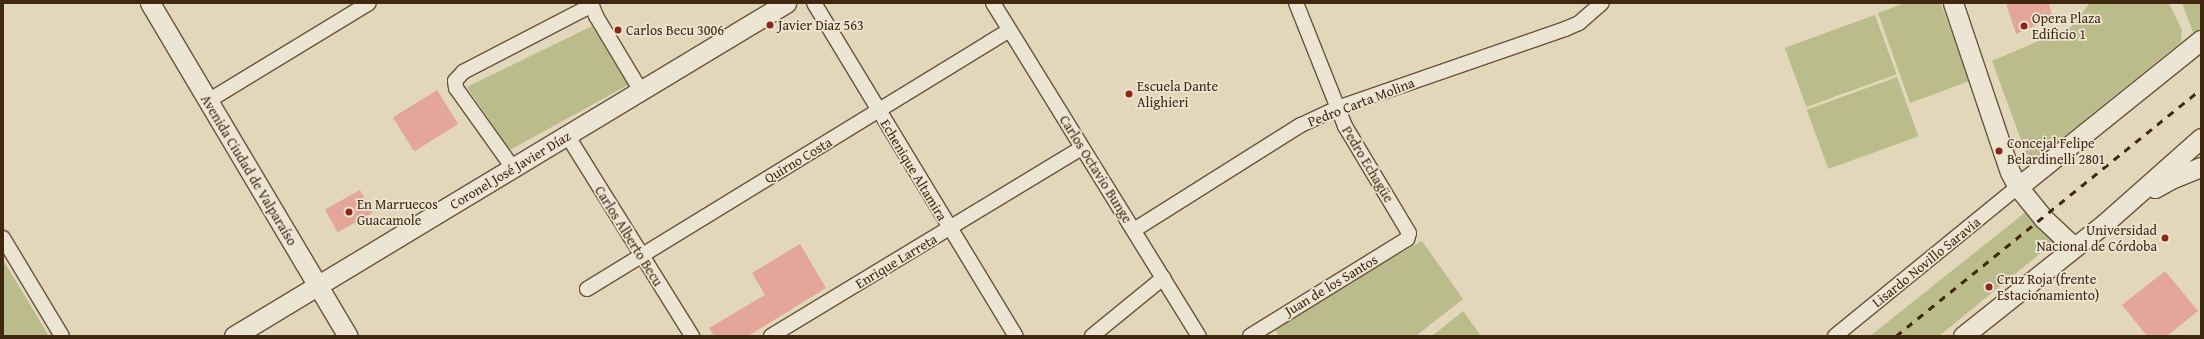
<!DOCTYPE html>
<html>
<head>
<meta charset="utf-8">
<style>
  body { margin:0 }
  #map { position:relative; width:2204px; height:339px; overflow:hidden; background:#e3d7bb; font-family:"Gentium Book Plus",serif }
  div>[style] { position:absolute }
  [style*='--x'] { left:calc(var(--x)*1px); top:calc(var(--y)*1px); width:calc(var(--w)*1px); rotate:calc(var(--a)*1deg) }
  .green>* { inset:0; background:#babc8b; transform-origin:0 0 }
  .building>* { inset:0; background:#e4a699; transform-origin:0 0 }
  .roads { filter:drop-shadow(1px 0 #69533a) drop-shadow(-1px 0 #69533a) drop-shadow(0 1px #69533a) drop-shadow(0 -1px #69533a) }
  .street>* { height:14px; margin:-7px; padding:0 7px; transform-origin:7px; border-radius:7px; background:#ede5d3 }
  .secondary>* { height:19px; margin:-9.5px; padding:0 9.5px; transform-origin:9.5px; border-radius:9.5px; background:#ede5d3 }
  .rail>* { height:3px; margin-top:-1.5px; transform-origin:0; background:repeating-linear-gradient(90deg,#40270f 0 7px,transparent 0 14px) }
  .dots>* { width:11px; height:11px; translate:-50% -50%; box-sizing:border-box; border:2px solid #ede5d3; border-radius:50% }
  span { translate:-50% -50%; white-space:nowrap; text-align:center; line-height:1.15; -webkit-text-stroke:3.5px #ede5d3; paint-order:stroke }
  .poi-label { font-size:14px; color:#40270f }
  .left { translate:0 -50%; text-align:left }
  .right { translate:-100% -50%; text-align:right }
  .street-label { font-size:14px; color:#40270f }
  .frame { position:absolute; inset:0; border:4px solid #40270f; pointer-events:none }
</style>
</head>
<body>
<div id="map">
  <div class="green">
    <div style="clip-path:polygon(1905px 3px,1941px 3px,1969px 81px,1910px 103px,1878px 13px)"></div>
    <div style="clip-path:polygon(2090px 3px,2169px 3px,2182px 30px,2181px 42px,2036px 159px,2031px 158px,2026px 153px,1992px 61px,2071px 27px)"></div>
    <div style="clip-path:polygon(2182px 3px,2201px 3px,2201px 36px,2196px 40px)"></div>
    <div style="left:1875px;top:15px;width:63px;height:96px;rotate:70deg"></div>
    <div style="clip-path:polygon(592px 26px,628px 85px,510px 150px,467px 87px)"></div>
    <div style="left:1897px;top:77px;width:63px;height:96px;rotate:70deg"></div>
    <div style="clip-path:polygon(2027px 211px,2058px 239px,1939px 336px,1870px 336px)"></div>
    <div style="clip-path:polygon(1422px 241px,1463px 299px,1416px 336px,1279px 336px,1273px 326px)"></div>
    <div style="clip-path:polygon(3px 260px,49px 336px,3px 336px)"></div>
    <div style="clip-path:polygon(1463px 311px,1481px 336px,1432px 336px)"></div>
  </div>
  <div class="building">
    <div style="clip-path:polygon(2006px 3px,2049px 3px,2053px 18px,2016px 34px)"></div>
    <div style="left:437px;top:90px;width:40px;height:52px;rotate:58deg"></div>
    <div style="left:360px;top:190px;width:26px;height:40px;rotate:61deg"></div>
    <div style="clip-path:polygon(800px 244px,826px 288px,748px 336px,714px 336px,709px 328px,765px 295px,752px 273px)"></div>
    <div style="clip-path:polygon(2165px 271px,2198px 311px,2167px 336px,2147px 336px,2122px 305px)"></div>
  </div>
  <div class="roads">
    <div class="street">
      <div style="--x:591;--y:3;--w:14;--a:69"></div>
      <div style="--x:596;--y:16;--w:87;--a:59"></div>
      <div style="--x:814;--y:3;--w:389;--a:58.8"></div>
      <div style="--x:993;--y:3;--w:392;--a:58.3"></div>
      <div style="--x:208;--y:101;--w:188;--a:-31.3"></div>
      <div style="--x:567;--y:135;--w:237;--a:58.1"></div>
      <div style="--x:513;--y:168;--w:98;--a:-125.5"></div>
      <div style="--x:456;--y:88;--w:7;--a:-98"></div>
      <div style="--x:455;--y:81;--w:12;--a:-48"></div>
      <div style="--x:463;--y:72;--w:145;--a:-27.4"></div>
      <div style="--x:1134;--y:230;--w:197;--a:-32.2"></div>
      <div style="--x:1301;--y:125;--w:40;--a:-25"></div>
      <div style="--x:1337;--y:108;--w:241;--a:-19.1"></div>
      <div style="--x:1565;--y:29;--w:15;--a:-23"></div>
      <div style="--x:1579;--y:23;--w:30;--a:-41"></div>
      <div style="--x:3;--y:238;--w:114;--a:59"></div>
      <div style="--x:587;--y:289;--w:495;--a:-31.5"></div>
      <div style="--x:771;--y:336;--w:363;--a:-31.2"></div>
      <div style="--x:1092;--y:336;--w:92;--a:-39.2"></div>
      <div style="--x:1250;--y:336;--w:185;--a:-31.7"></div>
      <div style="--x:1407;--y:239;--w:6;--a:-72"></div>
      <div style="--x:1409;--y:233;--w:125;--a:-120.9"></div>
      <div style="--x:1345;--y:126;--w:132;--a:-111.7"></div>
      <div style="--x:1835;--y:336;--w:236;--a:-39.2"></div>
    </div>
    <div class="secondary">
      <div style="--x:150;--y:3;--w:387;--a:59.3"></div>
      <div style="--x:1953;--y:3;--w:178;--a:71.4"></div>
      <div style="--x:2010;--y:172;--w:17;--a:62"></div>
      <div style="--x:2018;--y:187;--w:40;--a:51"></div>
      <div style="--x:2043;--y:218;--w:42;--a:43.1"></div>
      <div style="--x:2018;--y:187;--w:235;--a:-38.8"></div>
      <div style="--x:2155;--y:188;--w:18;--a:-29"></div>
      <div style="--x:2171;--y:179;--w:32;--a:-22"></div>
      <div style="--x:234;--y:336;--w:645;--a:-31.1"></div>
      <div style="--x:1963;--y:336;--w:181;--a:-38.5"></div>
      <div style="--x:2105;--y:223;--w:128;--a:-41.5"></div>
    </div>
  </div>
  <div class="rail">
    <div style="--x:1896;--y:336;--w:392;--a:-39"></div>
  </div>
  <div class="dots">
    <div style="left:770px;top:25px;background:#8f2418"></div>
    <div style="left:2024px;top:26px;background:#8f2418"></div>
    <div style="left:618px;top:30px;background:#8f2418"></div>
    <div style="left:1129px;top:94px;background:#8f2418"></div>
    <div style="left:1999px;top:151px;background:#8f2418"></div>
    <div style="left:349px;top:212px;background:#8f2418"></div>
    <div style="left:2165px;top:238px;background:#8f2418"></div>
    <div style="left:1989px;top:287px;background:#8f2418"></div>
  </div>
  <div class="poi-label">
    <span class="left" style="left:2032px;top:26px">Opera Plaza<br>Edificio 1</span>
    <span class="left" style="left:778px;top:25px">Javier Diaz 563</span>
    <span class="left" style="left:626px;top:30px">Carlos Becu 3006</span>
    <span class="left" style="left:1137px;top:94px">Escuela Dante<br>Alighieri</span>
    <span class="left" style="left:2007px;top:151px">Concejal Felipe<br>Belardinelli 2801</span>
    <span class="left" style="left:357px;top:212px">En Marruecos<br>Guacamole</span>
    <span class="right" style="left:2157px;top:238px">Universidad<br>Nacional de Córdoba</span>
    <span class="left" style="left:1997px;top:287px">Cruz Roja (frente<br>Estacionamiento)</span>
  </div>
  <div class="street-label">
    <span style="left:1361px;top:102px;rotate:-21deg">Pedro Carta Molina</span>
    <span style="left:798px;top:160px;rotate:-31deg">Quirno Costa</span>
    <span style="left:1368px;top:164px;rotate:59deg">Pedro Echagüe</span>
    <span style="left:1096px;top:169px;rotate:58deg">Carlos Octavio Bunge</span>
    <span style="left:249px;top:170px;rotate:59deg">Avenida Ciudad de Valparaíso</span>
    <span style="left:510px;top:170px;rotate:-31deg">Coronel José Javier Díaz</span>
    <span style="left:914px;top:170px;rotate:59deg">Echenique Altamira</span>
    <span style="left:629px;top:236px;rotate:58deg">Carlos Alberto Becu</span>
    <span style="left:896px;top:261px;rotate:-31deg">Enrique Larreta</span>
    <span style="left:1926px;top:262px;rotate:-39deg">Lisardo Novillo Saravia</span>
    <span style="left:1331px;top:285px;rotate:-31deg">Juan de los Santos</span>
  </div>
  <div class="frame"></div>
</div>
</body>
</html>
